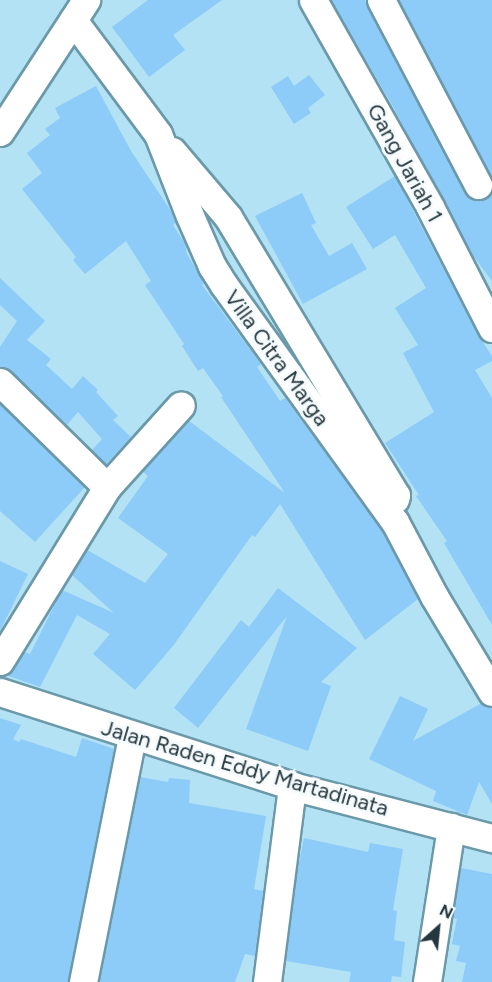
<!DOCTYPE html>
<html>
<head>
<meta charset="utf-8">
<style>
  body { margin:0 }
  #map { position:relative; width:492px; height:982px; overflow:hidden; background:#b2e2f3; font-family:Figtree,sans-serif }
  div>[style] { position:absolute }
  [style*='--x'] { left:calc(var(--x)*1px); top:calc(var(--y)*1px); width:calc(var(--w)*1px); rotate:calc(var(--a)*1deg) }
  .building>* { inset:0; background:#8dcbf8 }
  .roads { filter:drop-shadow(2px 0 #6b99a9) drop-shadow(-2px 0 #6b99a9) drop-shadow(0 2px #6b99a9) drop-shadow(0 -2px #6b99a9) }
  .minor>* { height:27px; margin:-13.5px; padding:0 13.5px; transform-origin:13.5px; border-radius:13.5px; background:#fff }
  span { translate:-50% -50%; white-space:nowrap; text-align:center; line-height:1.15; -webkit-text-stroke:6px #f6fbfd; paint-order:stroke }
  .street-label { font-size:22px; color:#25383f }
  .north { position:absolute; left:408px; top:898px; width:60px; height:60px; -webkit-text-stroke:4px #f6fbfd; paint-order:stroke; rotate:27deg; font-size:16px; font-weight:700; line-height:24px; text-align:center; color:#25383f }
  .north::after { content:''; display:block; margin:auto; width:21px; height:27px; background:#25383f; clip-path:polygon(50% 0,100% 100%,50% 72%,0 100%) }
</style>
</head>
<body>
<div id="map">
  <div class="building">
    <div style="clip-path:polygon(148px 0,222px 0,173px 35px,185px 50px,149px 77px,112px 27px)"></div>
    <div style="clip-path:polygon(331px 0,365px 0,464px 192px,470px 199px,478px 201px,486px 199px,492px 191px,492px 281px,472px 254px,391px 103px)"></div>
    <div style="clip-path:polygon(399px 0,492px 0,492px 178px)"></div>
    <div style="clip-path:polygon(309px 75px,325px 95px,308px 108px,311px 113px,294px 124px,271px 87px,288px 76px,294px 86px)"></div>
    <div style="clip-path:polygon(96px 86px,131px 151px,171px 211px,176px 223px,173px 225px,185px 244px,187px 254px,204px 283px,202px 285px,261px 364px,257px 367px,280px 401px,285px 398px,382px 530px,418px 599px,365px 640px,280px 504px,255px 537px,252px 535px,173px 646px,135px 690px,93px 654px,110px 634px,77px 615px,40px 687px,6px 675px,24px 652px,30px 654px,62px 590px,114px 613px,72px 575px,87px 550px,145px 583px,168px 554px,118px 518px,148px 476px,142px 471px,188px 420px,285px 493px,221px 397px,223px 396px,203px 368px,198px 371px,182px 346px,184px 344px,145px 285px,151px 281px,126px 241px,85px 274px,73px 260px,76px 257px,22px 189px,42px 173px,27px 153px,50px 135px,45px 129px,60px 118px,55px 108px)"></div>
    <div style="clip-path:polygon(395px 176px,478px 335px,492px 356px,492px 361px,475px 370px,492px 398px,492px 625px,444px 543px,447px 541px,416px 496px,419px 495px,385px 443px,434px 412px,403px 353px,418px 345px,395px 308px,426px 288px,395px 235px,373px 249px,346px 207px)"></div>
    <div style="clip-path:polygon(302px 193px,316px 223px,311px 225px,329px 256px,352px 243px,367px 269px,303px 304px,255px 216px)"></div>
    <div style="clip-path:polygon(0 278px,45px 321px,27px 340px,51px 359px,46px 365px,72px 389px,83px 376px,98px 390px,96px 392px,118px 416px,113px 420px,131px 437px,106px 464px,92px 450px,102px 439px,78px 412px,67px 425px,11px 371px,0 367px,0 347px,17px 321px,0 305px)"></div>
    <div style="clip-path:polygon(0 404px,85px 487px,35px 542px,0 511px)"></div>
    <div style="clip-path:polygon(0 561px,28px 574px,0 631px)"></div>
    <div style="clip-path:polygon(278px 588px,357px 648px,321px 682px,331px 686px,308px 751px,246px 729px,287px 616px,198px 728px,174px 708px,241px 620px,249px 627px)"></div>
    <div style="clip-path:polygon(400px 696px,428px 709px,413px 741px,482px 703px,492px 708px,492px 804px,479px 782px,467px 815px,433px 801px,436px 791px,369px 759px)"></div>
    <div style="clip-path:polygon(0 718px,21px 725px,13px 739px,19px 742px,21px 739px,76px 757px,82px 738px,114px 749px,68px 982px,0 982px)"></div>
    <div style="clip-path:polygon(140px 777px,168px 782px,169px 778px,190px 780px,189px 803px,266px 816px,254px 889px,263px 891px,255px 956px,245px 954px,235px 982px,99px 982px)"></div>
    <div style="clip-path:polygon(304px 838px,368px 852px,370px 843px,403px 849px,393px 910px,397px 911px,394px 940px,405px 942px,401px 977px,392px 976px,391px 982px,349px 982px,351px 972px,286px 961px,296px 878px)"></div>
    <div style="clip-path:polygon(461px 868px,492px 874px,492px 982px,462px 982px,466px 963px,456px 961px,460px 946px,452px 944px,457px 919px,453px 918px)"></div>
  </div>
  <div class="roads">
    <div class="minor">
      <div style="--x:313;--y:0;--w:238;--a:60.5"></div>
      <div style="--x:430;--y:207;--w:136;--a:62.9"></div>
      <div style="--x:381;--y:0;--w:209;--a:62.3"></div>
      <div style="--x:73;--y:20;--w:142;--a:53.3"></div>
      <div style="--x:158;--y:134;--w:88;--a:68.7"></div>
      <div style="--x:190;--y:216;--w:55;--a:66.3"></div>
      <div style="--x:212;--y:266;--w:22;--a:58"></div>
      <div style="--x:224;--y:285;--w:292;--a:54.2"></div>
      <div style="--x:395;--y:522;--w:84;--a:62.2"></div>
      <div style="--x:434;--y:596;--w:112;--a:58.9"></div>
      <div style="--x:0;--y:132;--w:158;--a:-56.9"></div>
      <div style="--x:172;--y:151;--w:87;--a:49.7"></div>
      <div style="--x:228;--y:217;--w:325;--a:58.9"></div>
      <div style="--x:396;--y:495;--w:4;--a:104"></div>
      <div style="--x:0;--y:382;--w:150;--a:44.5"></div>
      <div style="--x:0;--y:661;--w:204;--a:-58.4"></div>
      <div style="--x:107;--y:487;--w:110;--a:-47.9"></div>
      <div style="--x:0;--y:692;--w:307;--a:17.8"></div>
      <div style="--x:292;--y:786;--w:207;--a:14.6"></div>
      <div style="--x:83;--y:982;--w:250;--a:-78.7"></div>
      <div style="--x:267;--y:982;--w:198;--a:-82.7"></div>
      <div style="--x:427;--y:982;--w:157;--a:-81.2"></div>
    </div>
  </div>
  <div class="street-label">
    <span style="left:405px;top:163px;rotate:61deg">Gang Jariah 1</span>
    <span style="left:277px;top:358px;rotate:54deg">Villa Citra Marga</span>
    <span style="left:245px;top:768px;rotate:16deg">Jalan Raden Eddy Martadinata</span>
  </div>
  <div class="north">N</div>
</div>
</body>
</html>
